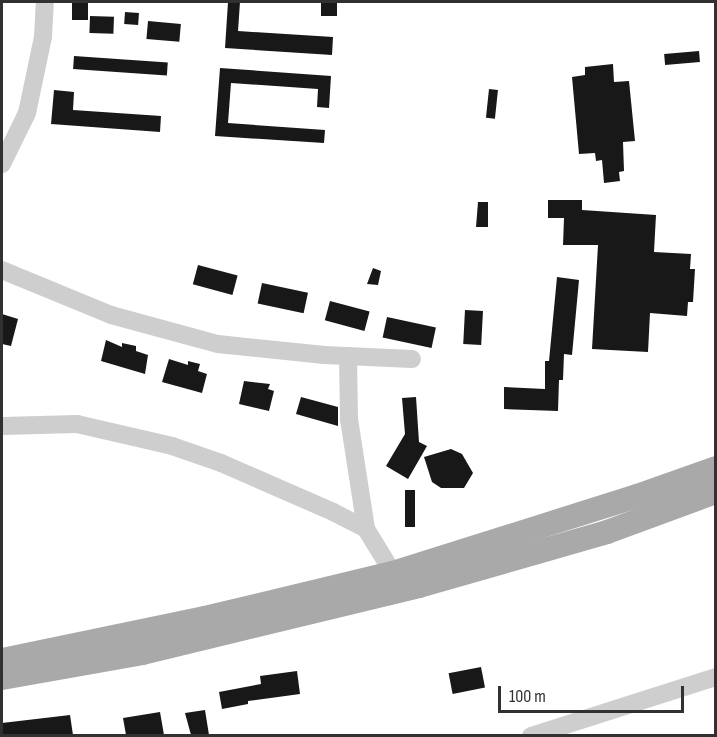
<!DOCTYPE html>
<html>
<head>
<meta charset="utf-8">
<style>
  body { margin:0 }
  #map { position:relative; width:717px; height:737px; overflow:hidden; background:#fff; font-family:"Sofia Sans Condensed",sans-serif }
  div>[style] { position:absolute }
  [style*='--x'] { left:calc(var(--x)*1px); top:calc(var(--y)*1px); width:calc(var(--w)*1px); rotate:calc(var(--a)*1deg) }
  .building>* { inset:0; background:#181818; transform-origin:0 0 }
  .minor>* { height:18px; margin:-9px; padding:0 9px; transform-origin:9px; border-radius:9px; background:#cecece }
  .major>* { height:24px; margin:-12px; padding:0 12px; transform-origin:12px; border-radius:12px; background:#a9a9a9 }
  span { translate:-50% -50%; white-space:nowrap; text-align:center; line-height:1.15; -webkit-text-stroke:6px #fff; paint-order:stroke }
  .frame { position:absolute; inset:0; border:3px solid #313131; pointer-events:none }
  .scale { position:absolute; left:498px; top:686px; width:186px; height:27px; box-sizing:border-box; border:3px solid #313131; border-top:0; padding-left:8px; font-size:18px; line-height:21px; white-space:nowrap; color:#313131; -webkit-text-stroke:4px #fff; paint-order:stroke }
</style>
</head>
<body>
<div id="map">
  <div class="building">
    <div style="left:72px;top:2px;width:16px;height:18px"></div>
    <div style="clip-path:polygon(228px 2px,240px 2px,238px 31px,333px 37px,332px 55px,225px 48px)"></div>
    <div style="left:321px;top:2px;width:16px;height:14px"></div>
    <div style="left:125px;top:12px;width:14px;height:12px;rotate:4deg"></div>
    <div style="left:90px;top:16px;width:24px;height:17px;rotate:2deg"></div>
    <div style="left:148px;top:21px;width:33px;height:18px;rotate:5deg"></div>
    <div style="left:699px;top:51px;width:11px;height:35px;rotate:85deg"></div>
    <div style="left:74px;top:56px;width:94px;height:13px;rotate:4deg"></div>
    <div style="clip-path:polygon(613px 64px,614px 82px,629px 81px,635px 141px,623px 142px,624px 171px,619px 172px,620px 181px,604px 183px,602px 160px,596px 161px,595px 153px,579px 154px,572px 77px,585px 75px,585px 67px)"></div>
    <div style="clip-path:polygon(220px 68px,331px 76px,329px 108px,317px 107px,318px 89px,231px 83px,228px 123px,325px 130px,324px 143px,215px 136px)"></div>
    <div style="left:489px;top:89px;width:9px;height:29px;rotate:6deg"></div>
    <div style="clip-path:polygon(54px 90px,74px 92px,73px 110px,161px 116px,160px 132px,51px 124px)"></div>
    <div style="clip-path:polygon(548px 200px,582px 200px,582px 210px,656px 215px,654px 252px,691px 254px,690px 269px,695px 269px,693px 302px,688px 302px,687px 316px,650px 313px,648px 352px,592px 349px,598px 245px,563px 245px,564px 218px,548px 218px)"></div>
    <div style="clip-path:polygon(478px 202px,488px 202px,488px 227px,476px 227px)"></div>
    <div style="left:198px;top:265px;width:41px;height:20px;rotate:15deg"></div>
    <div style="clip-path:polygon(373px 268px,381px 271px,378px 285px,367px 284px)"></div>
    <div style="clip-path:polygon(557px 277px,579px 280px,572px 355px,564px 354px,563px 380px,559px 380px,558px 411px,504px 409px,504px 387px,545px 389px,545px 361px,549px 361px)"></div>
    <div style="left:262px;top:283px;width:47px;height:21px;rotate:12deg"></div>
    <div style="left:330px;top:301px;width:41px;height:20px;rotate:15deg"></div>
    <div style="left:465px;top:310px;width:18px;height:34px;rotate:3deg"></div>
    <div style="clip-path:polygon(2px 314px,18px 319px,11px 346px,2px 344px)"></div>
    <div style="left:387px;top:317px;width:50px;height:21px;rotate:12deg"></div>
    <div style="clip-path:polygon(106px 340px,122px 347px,122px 343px,136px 346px,136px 351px,148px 355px,145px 374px,101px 361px)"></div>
    <div style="clip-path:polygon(169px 359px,188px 365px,188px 361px,200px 364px,198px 371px,207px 374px,202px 393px,162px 382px)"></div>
    <div style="clip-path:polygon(244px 381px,270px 384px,268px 389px,274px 391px,269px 411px,239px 404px)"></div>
    <div style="clip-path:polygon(301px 397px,338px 407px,338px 426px,296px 414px)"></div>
    <div style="clip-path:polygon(416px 397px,419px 442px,427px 446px,408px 479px,386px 466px,405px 434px,402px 398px)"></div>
    <div style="clip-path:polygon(451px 449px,462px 454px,473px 473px,464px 488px,441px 488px,432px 482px,424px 457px)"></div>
    <div style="left:405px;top:490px;width:10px;height:37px"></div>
    <div style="left:481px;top:667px;width:21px;height:33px;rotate:79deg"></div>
    <div style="clip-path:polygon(297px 671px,300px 694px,248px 701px,248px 704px,222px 709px,219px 692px,261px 684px,260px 676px)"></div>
    <div style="clip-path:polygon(205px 710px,209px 735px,191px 735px,185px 713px)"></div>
    <div style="clip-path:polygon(160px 712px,164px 735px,126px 735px,123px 718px)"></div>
    <div style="clip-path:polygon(70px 715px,73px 735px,2px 735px,2px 723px)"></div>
  </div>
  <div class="minor">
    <div style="--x:2;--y:164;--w:57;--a:-63.9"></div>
    <div style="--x:27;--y:113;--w:78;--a:-78.1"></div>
    <div style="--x:43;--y:37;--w:35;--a:-87"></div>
    <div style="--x:2;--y:270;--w:118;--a:22.4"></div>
    <div style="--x:111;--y:315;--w:111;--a:15.2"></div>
    <div style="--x:218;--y:344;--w:107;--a:5.9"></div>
    <div style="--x:324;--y:355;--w:88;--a:2.6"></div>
    <div style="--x:348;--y:356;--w:63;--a:89.1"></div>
    <div style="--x:349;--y:419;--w:111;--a:81.2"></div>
    <div style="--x:2;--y:426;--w:75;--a:-1.5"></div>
    <div style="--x:77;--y:424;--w:98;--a:13"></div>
    <div style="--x:172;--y:446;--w:52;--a:19.1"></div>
    <div style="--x:221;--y:463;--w:122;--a:23.6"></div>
    <div style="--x:333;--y:512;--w:37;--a:27"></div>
    <div style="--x:366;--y:529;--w:52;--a:58.5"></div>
    <div style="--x:531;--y:736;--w:194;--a:-17.7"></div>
  </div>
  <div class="major">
    <div style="--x:2;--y:660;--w:207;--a:-11.7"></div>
    <div style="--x:205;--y:618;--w:193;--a:-13.5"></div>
    <div style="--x:393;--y:573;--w:256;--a:-17.5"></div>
    <div style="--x:637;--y:496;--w:84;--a:-19.5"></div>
    <div style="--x:2;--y:678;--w:142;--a:-10.1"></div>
    <div style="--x:142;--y:653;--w:285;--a:-13.6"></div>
    <div style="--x:419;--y:586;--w:196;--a:-16"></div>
    <div style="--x:607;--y:532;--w:116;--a:-20.2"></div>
  </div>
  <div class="frame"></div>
  <div class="scale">100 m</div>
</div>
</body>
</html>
